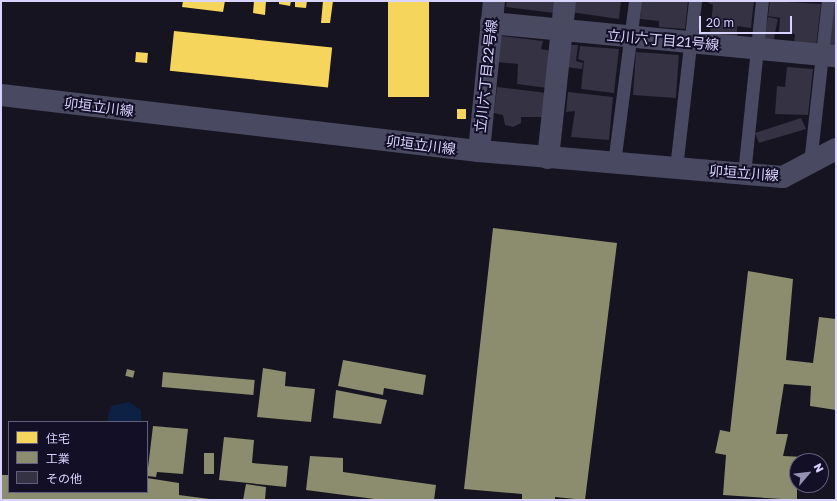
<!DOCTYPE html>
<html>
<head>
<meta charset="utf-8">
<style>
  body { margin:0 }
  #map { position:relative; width:837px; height:501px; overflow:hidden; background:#161421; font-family:"Golos Text","Noto Sans JP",sans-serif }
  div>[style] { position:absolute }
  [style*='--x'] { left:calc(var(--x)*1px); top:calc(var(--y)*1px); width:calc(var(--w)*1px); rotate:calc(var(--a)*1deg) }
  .water>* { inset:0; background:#0d2144 }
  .homes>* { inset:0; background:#f6d55c; transform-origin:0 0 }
  .industry>* { inset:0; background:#8c8c6e; transform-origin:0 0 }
  .building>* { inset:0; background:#343243; transform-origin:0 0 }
  .service>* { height:13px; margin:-6.5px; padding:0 6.5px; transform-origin:6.5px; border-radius:6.5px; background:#4a4962 }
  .minor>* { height:22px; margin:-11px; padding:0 11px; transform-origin:11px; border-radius:11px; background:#4a4962 }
  .tertiary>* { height:22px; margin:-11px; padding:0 11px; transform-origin:11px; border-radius:11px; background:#4a4962 }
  span { translate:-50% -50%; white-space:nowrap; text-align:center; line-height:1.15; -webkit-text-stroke:4px #130f26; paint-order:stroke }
  .street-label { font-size:14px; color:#d9d4ff }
  .frame { position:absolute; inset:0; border:2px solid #d9d4ff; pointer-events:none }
  .legend { position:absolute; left:8px; top:421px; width:140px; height:72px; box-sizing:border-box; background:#130f26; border:1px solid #625e7d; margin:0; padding:5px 7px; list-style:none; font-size:12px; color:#d9d4ff }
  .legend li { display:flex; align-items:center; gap:8px; height:20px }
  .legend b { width:20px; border:1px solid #625e7d }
  .north { position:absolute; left:789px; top:453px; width:40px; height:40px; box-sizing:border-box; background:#130f26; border:1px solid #625e7d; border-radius:50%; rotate:62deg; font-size:11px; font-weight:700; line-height:16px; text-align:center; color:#d9d4ff }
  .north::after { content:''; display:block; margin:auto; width:14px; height:18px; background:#9591b1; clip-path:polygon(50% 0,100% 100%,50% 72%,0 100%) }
  .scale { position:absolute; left:699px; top:16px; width:93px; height:18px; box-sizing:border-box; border:2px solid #d9d4ff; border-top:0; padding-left:5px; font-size:12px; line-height:14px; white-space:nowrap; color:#d9d4ff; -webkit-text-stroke:3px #130f26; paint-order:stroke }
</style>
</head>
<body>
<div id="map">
  <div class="water">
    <div style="clip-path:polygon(129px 402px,141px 410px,141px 422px,107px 422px,111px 406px)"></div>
  </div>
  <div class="homes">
    <div style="clip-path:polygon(183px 1px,225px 1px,223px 12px,182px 7px)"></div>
    <div style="clip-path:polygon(254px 1px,266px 1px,265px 15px,253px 13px)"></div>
    <div style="clip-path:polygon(279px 1px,291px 1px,290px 6px,279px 4px)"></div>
    <div style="clip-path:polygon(295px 1px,307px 1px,306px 8px,295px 7px)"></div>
    <div style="clip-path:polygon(323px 1px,333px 1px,330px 23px,321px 23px)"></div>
    <div style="left:388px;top:1px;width:41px;height:96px"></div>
    <div style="left:174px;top:31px;width:159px;height:40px;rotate:6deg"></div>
    <div style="left:136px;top:52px;width:12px;height:10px;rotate:5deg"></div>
    <div style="left:457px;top:109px;width:9px;height:10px"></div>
  </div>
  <div class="industry">
    <div style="clip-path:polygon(493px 228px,617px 243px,585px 500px,555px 497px,555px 500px,522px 500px,522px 494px,464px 489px)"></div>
    <div style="clip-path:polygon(748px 271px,793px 279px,786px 360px,813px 363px,819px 317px,836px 319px,836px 410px,810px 406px,811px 386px,784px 384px,776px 434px,788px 434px,783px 456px,805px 457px,804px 461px,797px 461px,797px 500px,723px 495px,726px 455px,715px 453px,720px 430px,730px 432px)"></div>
    <div style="clip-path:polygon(343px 360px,426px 375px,423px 395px,384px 388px,383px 395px,338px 386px)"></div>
    <div style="clip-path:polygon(263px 368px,286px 372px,285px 386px,315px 389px,311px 422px,257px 417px)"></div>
    <div style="left:127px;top:369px;width:8px;height:7px;rotate:14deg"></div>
    <div style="left:163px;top:372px;width:92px;height:15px;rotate:5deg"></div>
    <div style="clip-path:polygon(336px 390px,387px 400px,381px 424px,333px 418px)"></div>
    <div style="clip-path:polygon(153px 426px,188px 429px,183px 474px,157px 472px,156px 477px,147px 476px)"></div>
    <div style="clip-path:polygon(224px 437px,254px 440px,252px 463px,288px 466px,286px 487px,219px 480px)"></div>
    <div style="left:204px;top:453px;width:10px;height:21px"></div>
    <div style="clip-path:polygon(310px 456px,343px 458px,343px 472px,436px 485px,434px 500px,382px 500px,306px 490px)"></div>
    <div style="clip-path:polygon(1px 475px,9px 475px,9px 492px,147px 492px,147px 478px,179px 483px,179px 495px,217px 500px,1px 500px)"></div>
    <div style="clip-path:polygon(246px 484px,266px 487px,265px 500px,243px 500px)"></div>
  </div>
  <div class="building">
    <div style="clip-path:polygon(507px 1px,555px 1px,554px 13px,506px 7px)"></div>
    <div style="clip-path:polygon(571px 1px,621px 1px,619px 19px,570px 12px)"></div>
    <div style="clip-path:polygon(642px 1px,688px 1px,685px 29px,659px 27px,659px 21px,640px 19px)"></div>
    <div style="clip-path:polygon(705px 1px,754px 1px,751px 28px,737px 26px,737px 37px,710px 33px,713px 5px)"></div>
    <div style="clip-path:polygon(770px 1px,821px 4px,816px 47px,794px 44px,795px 34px,779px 32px,780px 18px,768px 16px)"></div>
    <div style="clip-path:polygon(834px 2px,836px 2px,836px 48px,829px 48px)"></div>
    <div style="left:768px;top:17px;width:10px;height:24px;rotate:11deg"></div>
    <div style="clip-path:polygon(501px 36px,543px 41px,541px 49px,552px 51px,548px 88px,517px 84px,518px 64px,496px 62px)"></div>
    <div style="clip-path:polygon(569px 45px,578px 45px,576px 61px,583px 63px,582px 69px,566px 67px)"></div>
    <div style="clip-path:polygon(580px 46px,619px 49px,614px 93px,581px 89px,584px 61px,578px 59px)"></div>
    <div style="left:636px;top:52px;width:43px;height:43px;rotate:4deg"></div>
    <div style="clip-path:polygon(787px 67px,813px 69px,808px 115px,775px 114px,777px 86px,785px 87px)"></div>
    <div style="clip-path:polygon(497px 87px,547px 93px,544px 117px,521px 117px,521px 123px,513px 127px,505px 125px,503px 115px,494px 113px)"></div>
    <div style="clip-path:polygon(568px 92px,613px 97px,609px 140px,571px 137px,575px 111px,566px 112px)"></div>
    <div style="clip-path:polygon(801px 118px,806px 129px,759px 143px,755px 133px)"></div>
  </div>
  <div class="service">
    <div style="--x:614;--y:163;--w:163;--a:-82.6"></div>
    <div style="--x:810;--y:163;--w:163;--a:-83.7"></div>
    <div style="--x:676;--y:168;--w:168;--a:-83.5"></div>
    <div style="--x:744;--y:174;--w:174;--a:-84.1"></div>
  </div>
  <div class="minor">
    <div style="--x:491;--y:23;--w:347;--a:5.5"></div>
    <div style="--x:479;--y:151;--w:151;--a:-84.3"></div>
    <div style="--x:548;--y:158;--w:158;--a:-83.8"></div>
  </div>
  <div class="tertiary">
    <div style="--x:1;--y:95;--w:481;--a:6.7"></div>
    <div style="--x:479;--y:151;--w:305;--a:4.9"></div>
    <div style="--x:783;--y:177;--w:60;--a:-27.8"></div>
  </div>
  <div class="street-label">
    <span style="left:663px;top:40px;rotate:5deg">立川六丁目21号線</span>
    <span style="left:486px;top:76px;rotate:-84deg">立川六丁目22号線</span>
    <span style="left:99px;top:107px;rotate:7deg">卯垣立川線</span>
    <span style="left:421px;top:145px;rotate:7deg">卯垣立川線</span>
    <span style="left:744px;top:173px;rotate:4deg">卯垣立川線</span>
  </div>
  <div class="frame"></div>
  <ul class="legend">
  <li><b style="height:11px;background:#f6d55c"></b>住宅</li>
  <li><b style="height:11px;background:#8c8c6e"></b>工業</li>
  <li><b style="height:11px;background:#343243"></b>その他</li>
  </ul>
  <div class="north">N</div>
  <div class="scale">20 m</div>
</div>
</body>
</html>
